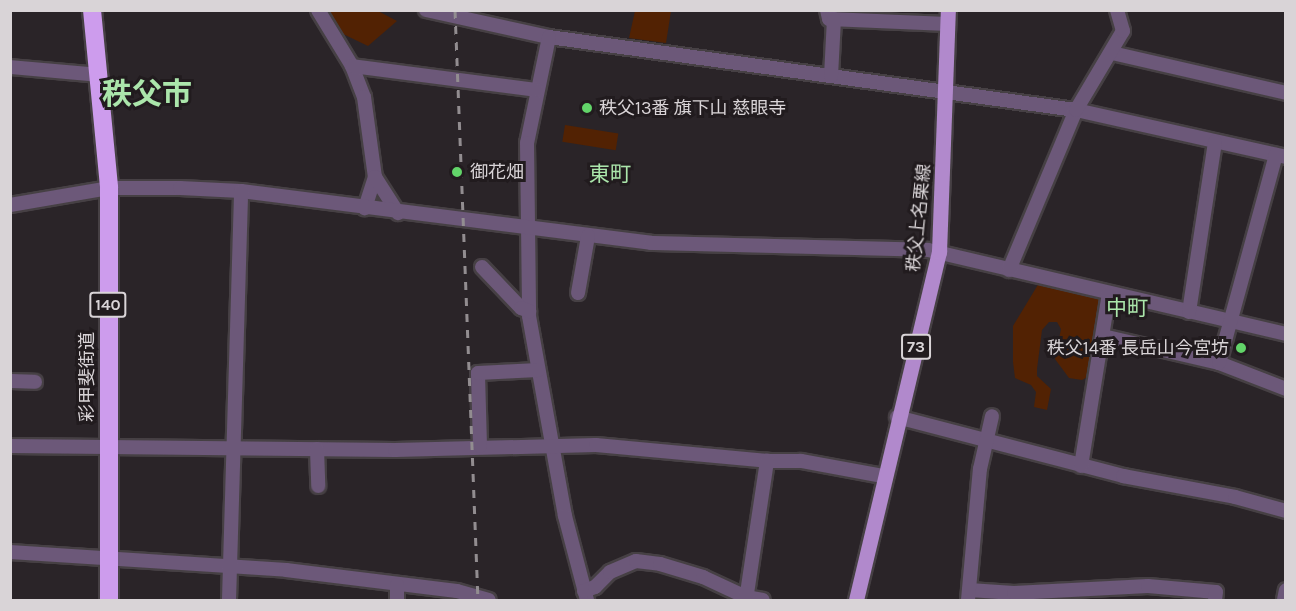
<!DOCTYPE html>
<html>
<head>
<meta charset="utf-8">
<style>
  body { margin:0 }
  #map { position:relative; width:1296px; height:611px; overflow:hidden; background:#2a2428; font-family:Karla,"Noto Sans JP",sans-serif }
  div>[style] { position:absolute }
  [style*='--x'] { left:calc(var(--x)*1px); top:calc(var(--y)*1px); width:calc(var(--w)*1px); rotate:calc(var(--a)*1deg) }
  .green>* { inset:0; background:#522203; transform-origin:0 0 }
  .roads { filter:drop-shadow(2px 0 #464044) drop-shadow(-2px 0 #464044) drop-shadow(0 2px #464044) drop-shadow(0 -2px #464044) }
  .minor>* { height:14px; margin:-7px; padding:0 7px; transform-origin:7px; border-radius:7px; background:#6c5879 }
  .major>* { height:15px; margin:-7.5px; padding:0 7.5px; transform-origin:7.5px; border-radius:7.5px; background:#b189cc }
  .highway>* { height:18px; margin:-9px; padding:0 9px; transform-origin:9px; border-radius:9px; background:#cd9ced }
  .rail>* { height:3px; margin-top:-1.5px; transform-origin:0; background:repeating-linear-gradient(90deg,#928d90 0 8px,transparent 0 16px) }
  .dots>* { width:16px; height:16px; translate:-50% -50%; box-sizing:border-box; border:3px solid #211b1e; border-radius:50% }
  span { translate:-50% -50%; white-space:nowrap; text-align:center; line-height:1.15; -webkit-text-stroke:6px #211b1e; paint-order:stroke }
  .shield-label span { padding:2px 4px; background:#211b1e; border:2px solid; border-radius:4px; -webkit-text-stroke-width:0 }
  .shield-label { font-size:16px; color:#d9d4d7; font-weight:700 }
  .poi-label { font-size:18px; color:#d9d4d7 }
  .left { translate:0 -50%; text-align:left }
  .right { translate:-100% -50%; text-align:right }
  .street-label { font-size:18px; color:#d9d4d7 }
  .quarter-label { font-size:21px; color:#abe6ab }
  .town-label { font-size:30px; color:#abe6ab; font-weight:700 }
  .frame { position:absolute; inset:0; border:12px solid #d9d4d7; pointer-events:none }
</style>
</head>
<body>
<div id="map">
  <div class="green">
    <div style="clip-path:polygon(327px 11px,378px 11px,397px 21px,368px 46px,343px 34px)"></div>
    <div style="clip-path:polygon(635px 11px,671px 11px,666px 43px,629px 38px)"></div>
    <div style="left:565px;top:125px;width:54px;height:17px;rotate:9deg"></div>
    <div style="clip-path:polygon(1039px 283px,1104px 295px,1089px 376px,1082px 380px,1069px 378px,1055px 359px,1061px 329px,1057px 322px,1049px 322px,1042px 330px,1037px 369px,1037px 376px,1051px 389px,1047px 410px,1034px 407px,1036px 392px,1031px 385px,1015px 378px,1013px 362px,1013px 326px)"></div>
  </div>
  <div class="roads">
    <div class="minor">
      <div style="--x:318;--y:10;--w:66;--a:58.7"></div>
      <div style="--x:352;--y:66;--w:33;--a:69"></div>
      <div style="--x:364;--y:97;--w:81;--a:82.2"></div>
      <div style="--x:375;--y:177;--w:33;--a:108"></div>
      <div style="--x:426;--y:10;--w:126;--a:12.4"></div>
      <div style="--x:549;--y:37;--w:532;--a:7.89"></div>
      <div style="--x:1076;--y:110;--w:215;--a:12.6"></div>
      <div style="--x:827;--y:10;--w:9;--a:77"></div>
      <div style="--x:829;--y:19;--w:119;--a:2.4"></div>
      <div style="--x:549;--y:37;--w:108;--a:101.7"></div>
      <div style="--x:527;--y:143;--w:173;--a:89.3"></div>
      <div style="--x:529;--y:316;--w:203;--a:79.8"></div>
      <div style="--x:565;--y:516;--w:87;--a:75.3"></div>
      <div style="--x:1112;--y:53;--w:179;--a:12.9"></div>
      <div style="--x:352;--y:66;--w:186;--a:7.4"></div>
      <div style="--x:10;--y:67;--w:89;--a:5.1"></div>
      <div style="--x:831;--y:76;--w:57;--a:-87"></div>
      <div style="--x:375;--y:177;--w:43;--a:57.4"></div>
      <div style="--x:10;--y:205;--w:100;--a:-9.7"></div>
      <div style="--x:109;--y:188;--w:71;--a:0"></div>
      <div style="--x:180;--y:188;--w:61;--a:2.8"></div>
      <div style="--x:241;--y:191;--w:413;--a:7.2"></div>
      <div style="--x:651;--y:243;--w:277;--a:1.4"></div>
      <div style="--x:928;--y:250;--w:368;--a:13.2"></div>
      <div style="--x:482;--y:267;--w:57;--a:46.4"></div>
      <div style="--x:521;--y:308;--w:9;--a:21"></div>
      <div style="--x:1009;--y:270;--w:173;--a:-67.3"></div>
      <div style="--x:1076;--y:110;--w:92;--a:-59.3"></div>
      <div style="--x:1123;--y:31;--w:22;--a:-106"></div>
      <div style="--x:578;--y:293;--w:58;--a:-80"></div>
      <div style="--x:1189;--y:312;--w:172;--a:-81.3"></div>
      <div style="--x:1103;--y:336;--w:119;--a:13.1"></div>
      <div style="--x:1219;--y:363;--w:72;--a:21.2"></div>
      <div style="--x:1219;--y:363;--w:216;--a:-74.7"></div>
      <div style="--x:10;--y:381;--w:25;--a:2"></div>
      <div style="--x:897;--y:417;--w:234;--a:14.6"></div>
      <div style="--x:1123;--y:476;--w:114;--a:10.6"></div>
      <div style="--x:1235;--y:497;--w:53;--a:15.4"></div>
      <div style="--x:10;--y:446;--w:385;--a:0.6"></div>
      <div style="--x:395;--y:450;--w:201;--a:-1.4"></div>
      <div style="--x:596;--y:445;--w:172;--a:5.3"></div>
      <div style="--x:767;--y:461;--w:34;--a:0"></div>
      <div style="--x:801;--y:461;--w:83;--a:10.4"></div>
      <div style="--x:480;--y:446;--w:73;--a:-91.6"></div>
      <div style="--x:478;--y:373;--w:60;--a:-2.9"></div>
      <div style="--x:317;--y:449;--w:37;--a:88"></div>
      <div style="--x:1081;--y:466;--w:175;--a:-80.8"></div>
      <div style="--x:10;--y:552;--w:277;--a:3.7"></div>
      <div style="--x:286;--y:570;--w:172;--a:7"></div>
      <div style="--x:457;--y:591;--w:33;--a:16"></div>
      <div style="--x:969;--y:590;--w:45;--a:3.8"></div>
      <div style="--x:1014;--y:593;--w:134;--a:-3"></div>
      <div style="--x:1148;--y:586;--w:68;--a:5"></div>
      <div style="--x:1216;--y:592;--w:8;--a:97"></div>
      <div style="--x:584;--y:591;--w:12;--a:-20"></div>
      <div style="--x:595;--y:587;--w:21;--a:-45"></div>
      <div style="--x:610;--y:572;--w:28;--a:-23"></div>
      <div style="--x:636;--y:561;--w:24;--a:7"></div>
      <div style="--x:660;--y:564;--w:45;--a:16.8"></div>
      <div style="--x:703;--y:577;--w:47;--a:24.9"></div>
      <div style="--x:746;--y:597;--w:17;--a:10"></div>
      <div style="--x:229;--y:600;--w:409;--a:-88.3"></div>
      <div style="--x:397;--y:600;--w:15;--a:-90"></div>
      <div style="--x:746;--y:600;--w:141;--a:-81.4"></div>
      <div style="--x:968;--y:600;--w:132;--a:-84.8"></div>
      <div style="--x:980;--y:469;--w:54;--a:-77.2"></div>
      <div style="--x:1284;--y:600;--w:10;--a:-79"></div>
    </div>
    <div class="major">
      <div style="--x:856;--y:600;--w:358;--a:-76.6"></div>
      <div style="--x:939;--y:252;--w:242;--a:-87.9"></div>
    </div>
    <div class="highway">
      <div style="--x:92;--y:10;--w:179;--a:84.5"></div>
      <div style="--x:109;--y:188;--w:412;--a:90"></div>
    </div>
  </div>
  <div class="rail">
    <div style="--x:455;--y:10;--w:590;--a:87.77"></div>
  </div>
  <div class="dots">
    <div style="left:587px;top:108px;background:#62d469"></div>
    <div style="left:457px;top:172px;background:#62d469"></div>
    <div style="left:1241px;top:348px;background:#62d469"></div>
  </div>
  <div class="shield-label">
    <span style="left:108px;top:305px">140</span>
    <span style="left:916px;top:347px">73</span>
  </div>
  <div class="poi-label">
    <span class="left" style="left:599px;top:108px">秩父13番 旗下山 慈眼寺</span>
    <span class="left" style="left:470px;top:172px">御花畑</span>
    <span class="right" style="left:1229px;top:348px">秩父14番 長岳山今宮坊</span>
  </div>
  <div class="street-label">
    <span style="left:919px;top:218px;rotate:-84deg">秩父上名栗線</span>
    <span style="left:87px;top:377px;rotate:-90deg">彩甲斐街道</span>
  </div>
  <div class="quarter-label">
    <span style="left:610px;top:174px">東町</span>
    <span style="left:1127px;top:308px">中町</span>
  </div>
  <div class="town-label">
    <span style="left:147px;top:94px">秩父市</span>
  </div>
  <div class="frame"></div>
</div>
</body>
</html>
